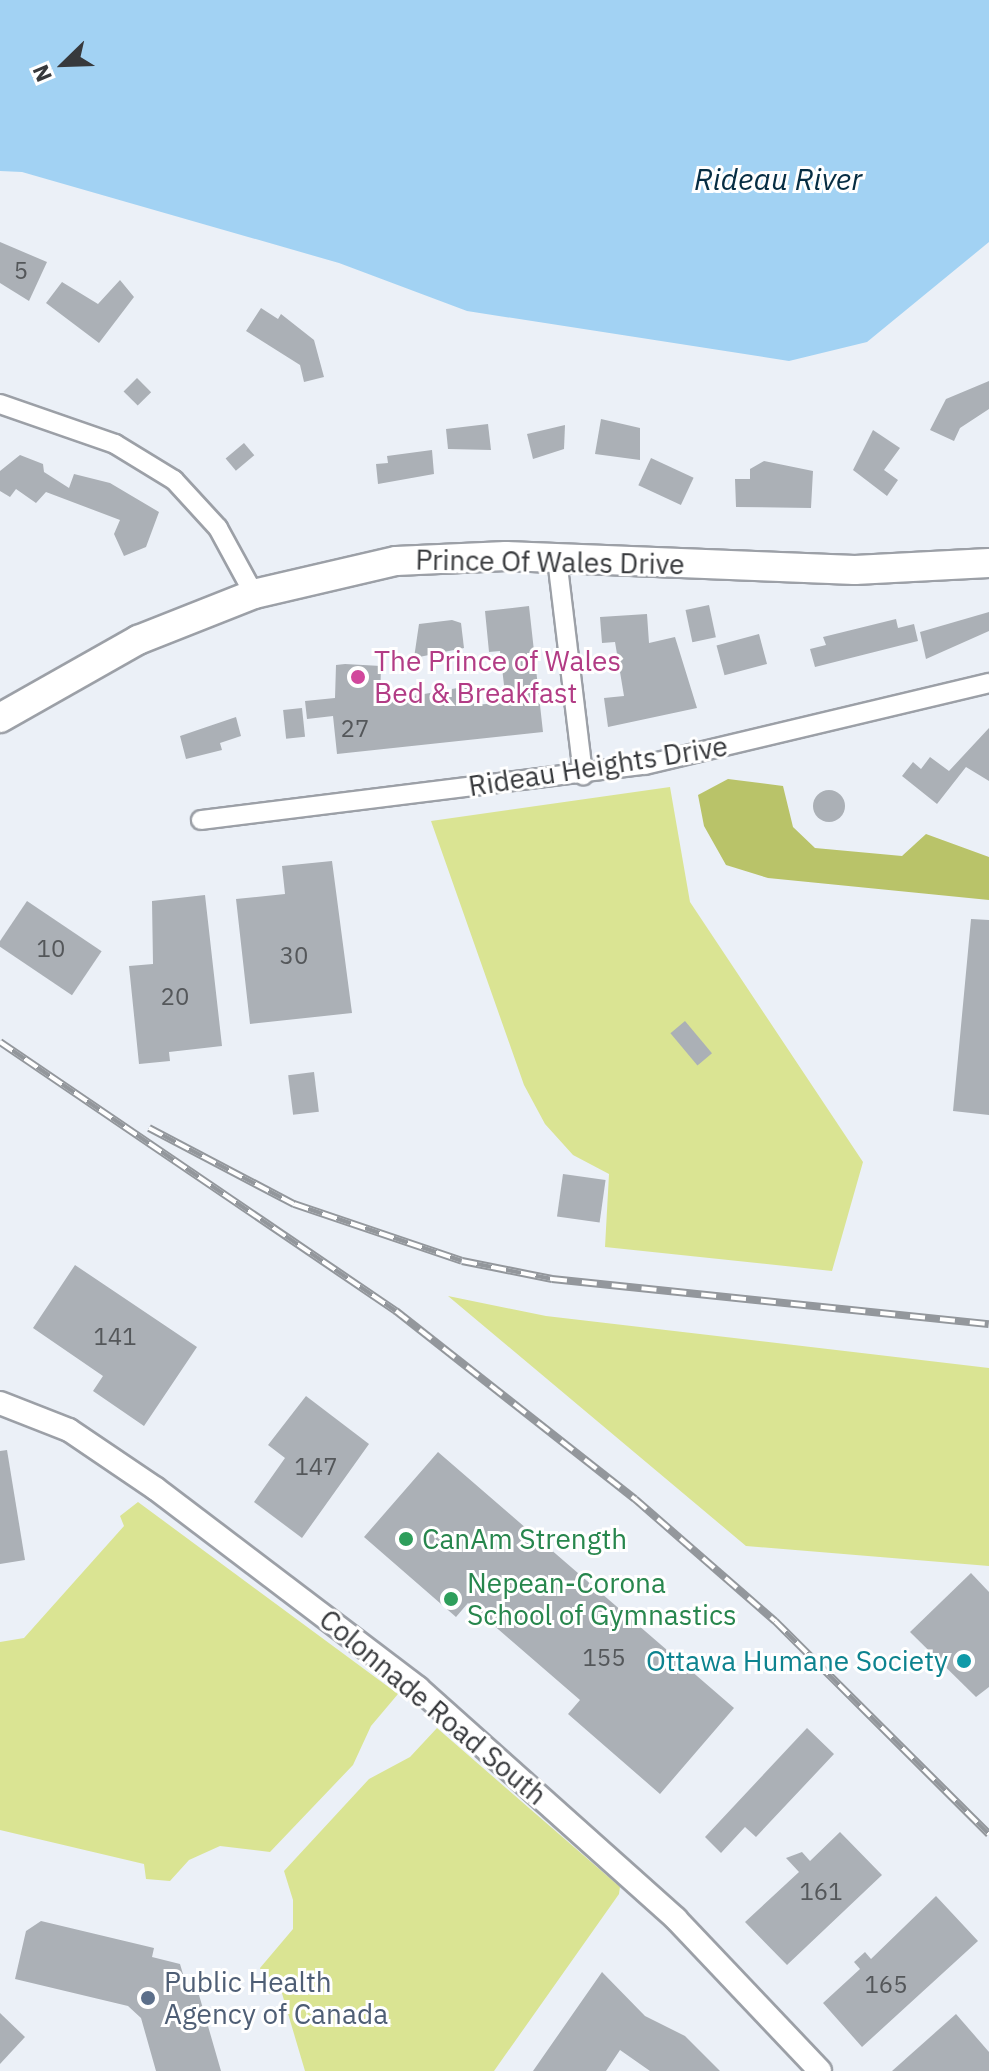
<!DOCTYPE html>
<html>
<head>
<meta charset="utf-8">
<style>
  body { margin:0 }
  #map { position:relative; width:989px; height:2071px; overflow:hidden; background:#ebf0f7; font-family:"IBM Plex Sans",sans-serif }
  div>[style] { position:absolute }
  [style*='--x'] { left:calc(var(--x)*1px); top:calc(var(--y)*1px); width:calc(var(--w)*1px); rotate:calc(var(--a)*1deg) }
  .green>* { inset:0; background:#dae493 }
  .forest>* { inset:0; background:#b9c369 }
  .water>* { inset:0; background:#a2d2f3 }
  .building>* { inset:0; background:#abb0b6; transform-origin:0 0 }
  .round { border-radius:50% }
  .roads { filter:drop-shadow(2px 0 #9ca0a7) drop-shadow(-2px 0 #9ca0a7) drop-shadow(0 2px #9ca0a7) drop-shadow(0 -2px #9ca0a7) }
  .minor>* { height:18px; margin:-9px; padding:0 9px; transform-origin:9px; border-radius:9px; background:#fff }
  .tertiary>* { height:22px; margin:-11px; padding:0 11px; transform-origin:11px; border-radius:11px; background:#fff }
  .primary>* { height:28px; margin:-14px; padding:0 14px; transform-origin:14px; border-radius:14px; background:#fff }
  .rail>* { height:8px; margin-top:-4px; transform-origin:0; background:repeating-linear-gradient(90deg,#fff 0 15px,#93979c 0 30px); box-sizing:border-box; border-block:2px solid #93979c }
  .dots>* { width:22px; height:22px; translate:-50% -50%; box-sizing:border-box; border:4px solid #fff; border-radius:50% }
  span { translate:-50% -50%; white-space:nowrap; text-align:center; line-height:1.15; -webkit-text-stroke:6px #fff; paint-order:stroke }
  .number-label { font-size:24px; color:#54575a }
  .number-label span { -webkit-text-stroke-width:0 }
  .street-label { font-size:28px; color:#37393c }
  .hotel-label { font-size:28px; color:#b23c85 }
  .left { translate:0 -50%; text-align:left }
  .leisure-label { font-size:28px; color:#27864d }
  .culture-label { font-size:28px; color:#0d838f }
  .right { translate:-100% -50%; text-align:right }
  .service-label { font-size:28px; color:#4e5e75 }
  .water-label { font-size:30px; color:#062d43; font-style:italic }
  .north { position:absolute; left:24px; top:24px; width:80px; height:80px; -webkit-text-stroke:6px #fff; paint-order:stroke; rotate:247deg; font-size:22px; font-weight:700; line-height:32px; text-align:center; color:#37393c }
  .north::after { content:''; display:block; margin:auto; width:28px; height:36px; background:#37393c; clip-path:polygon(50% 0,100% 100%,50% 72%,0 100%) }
</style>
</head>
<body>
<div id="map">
  <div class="green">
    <div style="clip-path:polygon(670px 787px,690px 902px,863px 1162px,832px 1271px,605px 1247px,609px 1174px,573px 1155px,545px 1124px,524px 1085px,431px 821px)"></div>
    <div style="clip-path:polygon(448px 1296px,546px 1316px,989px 1368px,989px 1566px,746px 1546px)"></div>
    <div style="clip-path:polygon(138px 1502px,398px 1694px,371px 1726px,353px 1765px,270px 1852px,220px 1846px,189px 1860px,170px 1881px,146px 1879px,144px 1864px,0 1830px,0 1642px,24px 1638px,124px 1526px,120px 1516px)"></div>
    <div style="clip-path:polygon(437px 1728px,620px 1887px,619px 1894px,494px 2071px,305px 2071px,281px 1990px,267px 1994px,260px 1968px,293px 1929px,293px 1900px,284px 1871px,369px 1779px,410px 1757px)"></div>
  </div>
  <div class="forest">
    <div style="clip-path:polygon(728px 779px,783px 786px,793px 827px,815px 848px,902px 856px,926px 834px,989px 857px,989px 900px,768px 878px,726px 865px,704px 826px,698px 795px)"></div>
  </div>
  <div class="water">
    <div style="clip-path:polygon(0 0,989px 0,989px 242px,867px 342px,789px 361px,467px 311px,339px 263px,22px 172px,0 171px)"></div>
  </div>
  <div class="building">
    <div style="clip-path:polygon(0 242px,47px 262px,29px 301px,0 283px)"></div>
    <div style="clip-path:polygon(120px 280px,134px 297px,99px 343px,46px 303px,62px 282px,98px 304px)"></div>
    <div style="clip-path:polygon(261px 308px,278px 319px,281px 314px,314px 340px,324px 377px,304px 382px,300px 365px,246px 331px)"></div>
    <div style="left:137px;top:378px;width:20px;height:19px;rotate:45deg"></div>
    <div style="clip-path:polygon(989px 381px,989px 409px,960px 428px,954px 441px,930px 430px,946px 399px)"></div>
    <div style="clip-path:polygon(601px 419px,640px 428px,640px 460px,595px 454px)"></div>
    <div style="clip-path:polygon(488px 424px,491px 450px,448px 449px,446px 429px)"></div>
    <div style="clip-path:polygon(565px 425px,564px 449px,533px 459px,527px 434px)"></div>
    <div style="clip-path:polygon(873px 430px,900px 448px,884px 470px,898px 480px,887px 496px,853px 470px)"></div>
    <div style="left:244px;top:443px;width:16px;height:24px;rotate:50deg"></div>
    <div style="clip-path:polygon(432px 450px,434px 474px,378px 484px,376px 464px,388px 463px,387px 456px)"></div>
    <div style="clip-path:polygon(20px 455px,43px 464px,44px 472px,69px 488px,74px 474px,110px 483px,159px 512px,146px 547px,124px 556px,114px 534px,120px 520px,46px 492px,36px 503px,16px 489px,10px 497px,0 491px,0 471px)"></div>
    <div style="left:651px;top:458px;width:47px;height:30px;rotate:25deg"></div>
    <div style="clip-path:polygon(764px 461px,813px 471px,811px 508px,736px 507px,735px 479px,750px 479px,750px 469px)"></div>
    <div style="left:709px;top:605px;width:33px;height:24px;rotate:78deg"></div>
    <div style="clip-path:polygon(529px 606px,543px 732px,337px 754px,333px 716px,307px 719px,305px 701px,335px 698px,336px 665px,345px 664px,381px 666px,380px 702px,474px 685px,476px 705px,506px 702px,500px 651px,489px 652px,485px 611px)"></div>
    <div style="clip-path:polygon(989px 612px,989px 631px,926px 659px,920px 632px)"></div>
    <div style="clip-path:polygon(647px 614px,649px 643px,675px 637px,697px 708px,608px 727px,604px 698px,624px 696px,615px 642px,602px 643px,600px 617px)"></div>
    <div style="clip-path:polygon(896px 619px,898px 628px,914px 624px,918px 641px,815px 667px,810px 649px,826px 645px,823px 637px)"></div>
    <div style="clip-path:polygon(452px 620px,461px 623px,464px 648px,414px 658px,419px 624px)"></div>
    <div style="left:759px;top:634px;width:31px;height:44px;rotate:75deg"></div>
    <div style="left:302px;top:708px;width:29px;height:19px;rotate:84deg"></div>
    <div style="clip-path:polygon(236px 717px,241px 736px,220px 743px,222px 750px,186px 759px,180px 736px)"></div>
    <div style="clip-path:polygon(989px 728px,989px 781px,966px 767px,937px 804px,902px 776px,913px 762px,921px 769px,930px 757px,949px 771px)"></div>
    <div class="round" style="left:813px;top:790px;width:32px;height:32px"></div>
    <div style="clip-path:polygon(332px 861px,352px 1013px,250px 1024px,236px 899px,285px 894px,282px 866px)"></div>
    <div style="clip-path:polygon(205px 895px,222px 1046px,169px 1052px,170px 1061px,139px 1064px,129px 966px,153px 964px,152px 901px)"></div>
    <div style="left:27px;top:901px;width:90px;height:53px;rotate:34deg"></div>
    <div style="clip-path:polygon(971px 919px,989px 920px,989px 1115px,953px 1111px)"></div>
    <div style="left:685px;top:1021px;width:42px;height:19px;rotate:50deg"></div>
    <div style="left:314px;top:1072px;width:40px;height:26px;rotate:83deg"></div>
    <div style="left:563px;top:1174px;width:43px;height:43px;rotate:8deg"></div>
    <div style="clip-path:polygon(75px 1265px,197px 1347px,144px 1426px,93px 1391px,103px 1376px,33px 1328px)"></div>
    <div style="clip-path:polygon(306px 1396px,369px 1444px,302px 1538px,254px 1502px,285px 1458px,268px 1445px)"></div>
    <div style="clip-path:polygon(7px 1450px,25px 1560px,0 1564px,0 1451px)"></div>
    <div style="clip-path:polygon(438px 1452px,734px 1708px,660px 1794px,568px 1714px,580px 1700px,468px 1603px,456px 1617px,364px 1537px)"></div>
    <div style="clip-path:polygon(971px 1573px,989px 1592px,989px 1687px,976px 1697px,910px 1632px)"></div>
    <div style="clip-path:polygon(807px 1728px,834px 1754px,756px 1837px,745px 1827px,721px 1853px,705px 1837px)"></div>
    <div style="clip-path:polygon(840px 1832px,882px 1875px,787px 1965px,745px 1922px,799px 1872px,786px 1858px,802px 1852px,810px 1861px)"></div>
    <div style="clip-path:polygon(936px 1896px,978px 1941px,862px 2047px,823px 2003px,860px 1969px,854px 1962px,865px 1952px,871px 1959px)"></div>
    <div style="clip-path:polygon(41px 1921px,154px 1948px,152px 1957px,180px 1964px,188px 1991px,197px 1988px,221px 2071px,156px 2071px,141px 2018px,128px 2006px,15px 1979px,26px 1931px)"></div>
    <div style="clip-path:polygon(602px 1972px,645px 2016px,685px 2036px,720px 2071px,650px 2071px,620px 2050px,606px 2071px,533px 2071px)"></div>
    <div style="clip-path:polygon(0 2013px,25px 2037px,0 2064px)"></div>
    <div style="clip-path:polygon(956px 2014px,989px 2052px,989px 2071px,892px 2071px)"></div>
  </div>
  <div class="roads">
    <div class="minor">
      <div style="--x:0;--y:404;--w:122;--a:19.2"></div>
      <div style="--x:115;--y:444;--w:69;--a:31.4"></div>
      <div style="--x:174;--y:480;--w:65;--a:47.5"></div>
      <div style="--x:218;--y:528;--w:75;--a:61.4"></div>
      <div style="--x:557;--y:559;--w:218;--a:83.1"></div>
      <div style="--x:201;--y:820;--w:447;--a:-7.1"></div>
      <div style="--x:645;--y:765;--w:354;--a:-13.4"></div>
    </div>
    <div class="tertiary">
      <div style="--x:0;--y:1403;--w:74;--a:21.4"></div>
      <div style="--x:69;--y:1430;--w:105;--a:34.1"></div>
      <div style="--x:156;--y:1489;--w:329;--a:37.2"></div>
      <div style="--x:418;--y:1688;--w:346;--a:41.8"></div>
      <div style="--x:676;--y:1919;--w:209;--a:46.5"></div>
    </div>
    <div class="primary">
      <div style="--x:0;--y:718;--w:159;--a:-29.5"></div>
      <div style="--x:138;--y:640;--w:125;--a:-21.6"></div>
      <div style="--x:254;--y:594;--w:146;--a:-13.1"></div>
      <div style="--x:396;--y:561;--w:110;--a:-2.6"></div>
      <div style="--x:506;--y:556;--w:349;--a:2.3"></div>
      <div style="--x:855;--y:570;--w:134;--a:-3"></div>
    </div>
  </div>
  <div class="rail">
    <div style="--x:0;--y:1042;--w:479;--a:34.2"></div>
    <div style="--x:396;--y:1311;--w:304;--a:38.2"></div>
    <div style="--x:635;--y:1499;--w:186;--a:41.1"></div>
    <div style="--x:775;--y:1621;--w:302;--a:44.9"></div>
    <div style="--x:149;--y:1128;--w:164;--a:27.7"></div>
    <div style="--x:294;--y:1204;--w:177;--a:18.7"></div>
    <div style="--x:462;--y:1261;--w:92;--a:11.3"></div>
    <div style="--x:552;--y:1279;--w:439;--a:5.9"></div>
  </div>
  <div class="dots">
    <div style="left:358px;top:677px;background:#d1479c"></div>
    <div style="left:406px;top:1539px;background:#2e9e5b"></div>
    <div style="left:451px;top:1599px;background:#2e9e5b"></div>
    <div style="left:964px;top:1661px;background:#0f9aa8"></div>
    <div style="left:148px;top:1998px;background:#5c6f8a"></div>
  </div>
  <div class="number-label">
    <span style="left:21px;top:271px">5</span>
    <span style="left:355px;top:729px">27</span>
    <span style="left:51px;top:949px">10</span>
    <span style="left:294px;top:956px">30</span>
    <span style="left:175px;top:997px">20</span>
    <span style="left:115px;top:1337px">141</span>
    <span style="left:316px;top:1467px">147</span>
    <span style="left:604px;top:1658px">155</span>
    <span style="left:821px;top:1892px">161</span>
    <span style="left:886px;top:1985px">165</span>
  </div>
  <div class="street-label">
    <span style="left:550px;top:562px;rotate:1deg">Prince Of Wales Drive</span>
    <span style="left:598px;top:766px;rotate:-9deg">Rideau Heights Drive</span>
    <span style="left:433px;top:1707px;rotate:40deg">Colonnade Road South</span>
  </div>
  <div class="hotel-label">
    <span class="left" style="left:374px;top:677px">The Prince of Wales<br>Bed &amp; Breakfast</span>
  </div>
  <div class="leisure-label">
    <span class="left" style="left:422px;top:1539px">CanAm Strength</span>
    <span class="left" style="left:467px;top:1599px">Nepean-Corona<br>School of Gymnastics</span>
  </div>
  <div class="culture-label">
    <span class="right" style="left:948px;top:1661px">Ottawa Humane Society</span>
  </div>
  <div class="service-label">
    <span class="left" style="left:164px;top:1998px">Public Health<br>Agency of Canada</span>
  </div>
  <div class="water-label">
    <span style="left:778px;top:179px">Rideau River</span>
  </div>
  <div class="north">N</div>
</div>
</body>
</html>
